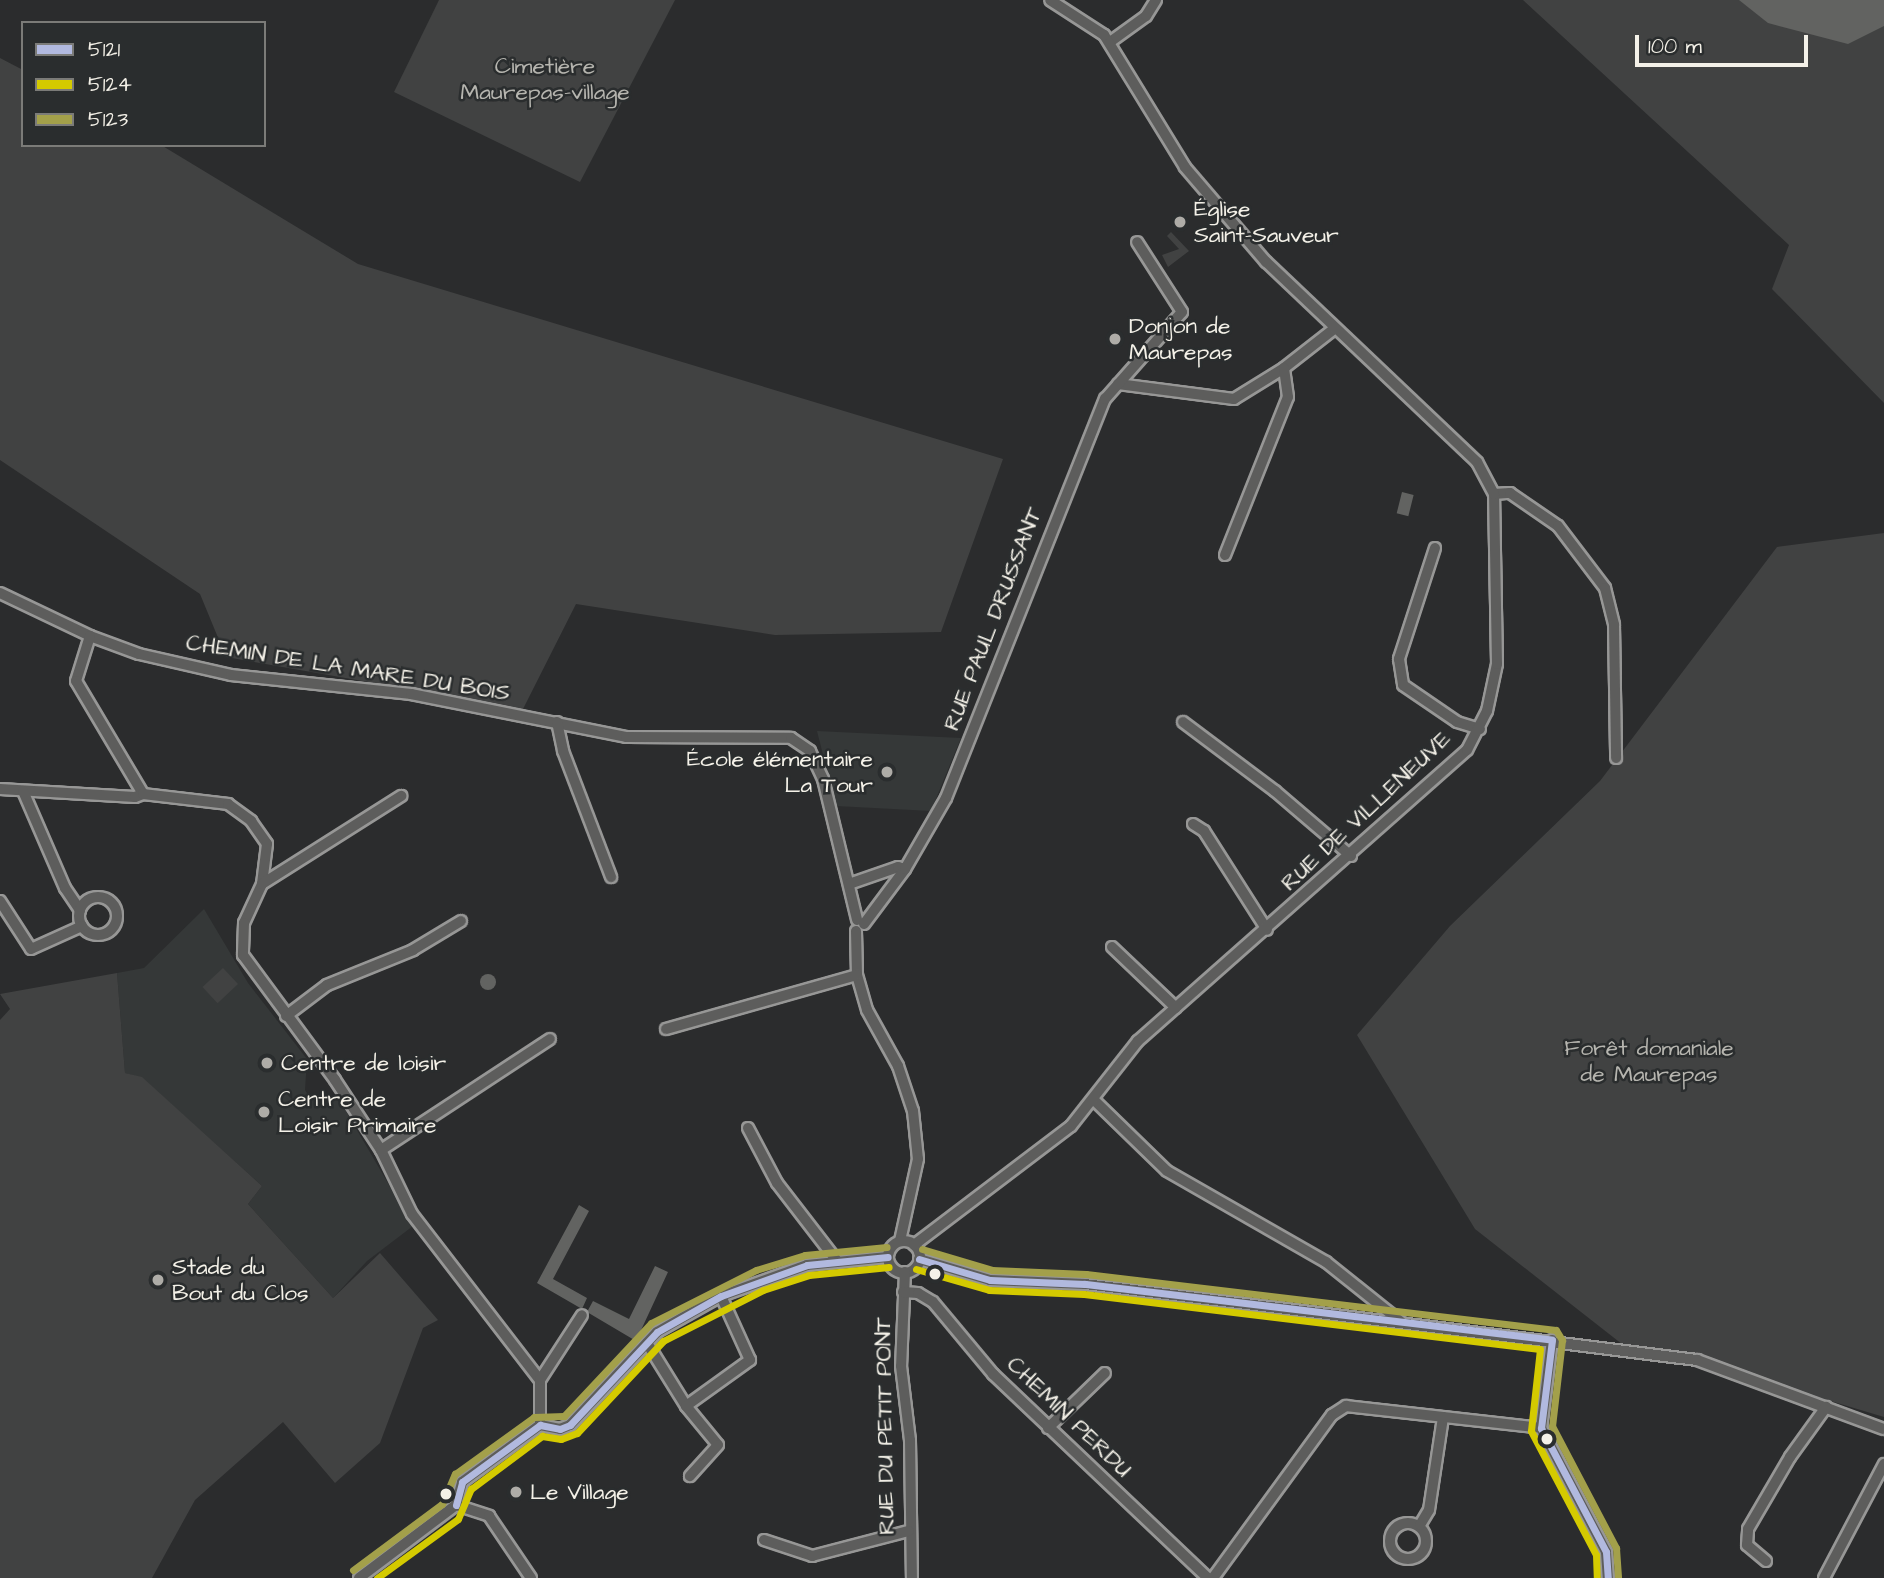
<!DOCTYPE html>
<html>
<head>
<meta charset="utf-8">
<style>
  body { margin:0 }
  #map { position:relative; width:1884px; height:1578px; overflow:hidden; background:#2b2c2d; font-family:"Architects Daughter",sans-serif }
  div>[style] { position:absolute }
  [style*='--x'] { left:calc(var(--x)*1px); top:calc(var(--y)*1px); width:calc(var(--w)*1px); rotate:calc(var(--a)*1deg) }
  .built>* { inset:0; background:#353838 }
  .green>* { inset:0; background:#414242; transform-origin:0 0 }
  .water>* { inset:0; background:#626361; transform-origin:0 0 }
  .round { border-radius:50% }
  .roads { filter:drop-shadow(2px 0 #979796) drop-shadow(-2px 0 #979796) drop-shadow(0 2px #979796) drop-shadow(0 -2px #979796) }
  .minor>* { height:10px; margin:-5px; padding:0 5px; transform-origin:5px; border-radius:5px; background:#5d5d5c }
  .minor>.ring { margin:-5px; padding:0; box-sizing:content-box; background:none; border:10px solid #5d5d5c; border-radius:50% }
  .bus-1>* { height:7px; margin:-3.5px; padding:0 3.5px; transform-origin:3.5px; border-radius:3.5px; background:#b1b9df }
  .bus-2>* { height:7px; margin:-3.5px; padding:0 3.5px; transform-origin:3.5px; border-radius:3.5px; background:#d4ca00 }
  .bus-3>* { height:7px; margin:-3.5px; padding:0 3.5px; transform-origin:3.5px; border-radius:3.5px; background:#a3a04a }
  .dots>* { width:19px; height:19px; translate:-50% -50%; box-sizing:border-box; border:4px solid #2a2d2e; border-radius:50% }
  span { translate:-50% -50%; white-space:nowrap; text-align:center; line-height:1.15; -webkit-text-stroke:5px #2a2d2e; paint-order:stroke }
  .park-label { font-size:23px; color:#b6b5af }
  .poi-label { font-size:23px; color:#f4f1e8 }
  .left { translate:0 -50%; text-align:left }
  .right { translate:-100% -50%; text-align:right }
  .street-label { font-size:23px; color:#f4f1e8 }
  .legend { position:absolute; left:21px; top:21px; width:245px; height:126px; box-sizing:border-box; background:#2a2d2e; border:2px solid #7b7b78; margin:0; padding:9px 12px; list-style:none; font-size:21px; color:#f4f1e8 }
  .legend li { display:flex; align-items:center; gap:14px; height:35px }
  .legend b { width:35px; border:2px solid #7b7b78 }
  .scale { position:absolute; left:1635px; top:35px; width:173px; height:32px; box-sizing:border-box; border:4px solid #f4f1e8; border-top:0; padding-left:9px; font-size:21px; line-height:24px; white-space:nowrap; color:#f4f1e8; -webkit-text-stroke:5px #2a2d2e; paint-order:stroke }
</style>
</head>
<body>
<div id="map">
  <div class="built">
    <div style="clip-path:polygon(817px 731px,961px 738px,931px 811px,836px 806px)"></div>
    <div style="clip-path:polygon(204px 909px,248px 983px,307px 1059px,305px 1090px,310px 1098px,325px 1093px,340px 1101px,413px 1226px,367px 1261px,333px 1298px,248px 1204px,262px 1186px,142px 1078px,125px 1073px,117px 973px,144px 968px)"></div>
  </div>
  <div class="green">
    <div style="clip-path:polygon(439px 0,675px 0,580px 182px,394px 92px)"></div>
    <div style="clip-path:polygon(1523px 0,1884px 0,1884px 403px,1772px 289px,1789px 245px)"></div>
    <div style="clip-path:polygon(0 58px,23px 70px,23px 145px,161px 145px,358px 264px,1003px 459px,941px 632px,775px 635px,576px 604px,523px 709px,226px 657px,200px 594px,0 460px)"></div>
    <div style="clip-path:polygon(1171px 232px,1189px 251px,1168px 267px,1162px 255px,1179px 249px,1167px 236px)"></div>
    <div style="clip-path:polygon(1884px 533px,1884px 1417px,1717px 1367px,1627px 1348px,1475px 1229px,1357px 1035px,1450px 926px,1600px 781px,1777px 547px)"></div>
    <div style="left:223px;top:968px;width:22px;height:28px;rotate:47deg"></div>
    <div style="clip-path:polygon(117px 973px,125px 1073px,142px 1077px,262px 1186px,248px 1204px,333px 1298px,380px 1253px,438px 1320px,423px 1328px,380px 1443px,335px 1483px,283px 1422px,195px 1500px,152px 1578px,0 1578px,0 1020px,10px 1009px,0 994px)"></div>
  </div>
  <div class="water">
    <div style="clip-path:polygon(1739px 0,1884px 0,1884px 26px,1848px 44px,1768px 23px)"></div>
    <div style="left:1402px;top:492px;width:12px;height:22px;rotate:14deg"></div>
    <div class="round" style="left:480px;top:974px;width:16px;height:16px"></div>
    <div style="clip-path:polygon(579px 1205px,589px 1211px,553px 1279px,587px 1298px,582px 1309px,537px 1283px)"></div>
    <div style="clip-path:polygon(655px 1266px,668px 1272px,636px 1341px,587px 1312px,593px 1301px,629px 1319px)"></div>
  </div>
  <div class="roads">
    <div class="minor">
      <div style="--x:1110;--y:42;--w:44;--a:-35.8"></div>
      <div style="--x:1146;--y:16;--w:19;--a:-58"></div>
      <div style="--x:1118;--y:384;--w:117;--a:7.4"></div>
      <div style="--x:1234;--y:399;--w:59;--a:-31.8"></div>
      <div style="--x:1284;--y:368;--w:63;--a:-38"></div>
      <div style="--x:1494;--y:494;--w:16;--a:-4"></div>
      <div style="--x:1510;--y:493;--w:58;--a:34.5"></div>
      <div style="--x:1558;--y:526;--w:78;--a:52.8"></div>
      <div style="--x:1605;--y:588;--w:38;--a:76"></div>
      <div style="--x:1614;--y:625;--w:133;--a:89.1"></div>
      <div style="--x:1435;--y:548;--w:117;--a:108"></div>
      <div style="--x:1399;--y:659;--w:26;--a:81"></div>
      <div style="--x:1403;--y:685;--w:65;--a:34.4"></div>
      <div style="--x:1457;--y:722;--w:24;--a:17"></div>
      <div style="--x:1225;--y:555;--w:170;--a:-68.3"></div>
      <div style="--x:1288;--y:397;--w:29;--a:-98"></div>
      <div style="--x:0;--y:593;--w:100;--a:25.5"></div>
      <div style="--x:90;--y:636;--w:52;--a:20.2"></div>
      <div style="--x:139;--y:654;--w:94;--a:12.9"></div>
      <div style="--x:231;--y:675;--w:181;--a:6"></div>
      <div style="--x:411;--y:694;--w:219;--a:11.3"></div>
      <div style="--x:626;--y:737;--w:165;--a:0.3"></div>
      <div style="--x:791;--y:738;--w:23;--a:34"></div>
      <div style="--x:810;--y:751;--w:31;--a:65"></div>
      <div style="--x:823;--y:779;--w:145;--a:76.4"></div>
      <div style="--x:90;--y:636;--w:47;--a:107.3"></div>
      <div style="--x:76;--y:681;--w:131;--a:59.3"></div>
      <div style="--x:557;--y:722;--w:30;--a:78"></div>
      <div style="--x:563;--y:751;--w:135;--a:69.1"></div>
      <div style="--x:1183;--y:722;--w:115;--a:36.9"></div>
      <div style="--x:1275;--y:791;--w:100;--a:40.5"></div>
      <div style="--x:0;--y:789;--w:135;--a:3.4"></div>
      <div style="--x:135;--y:797;--w:9;--a:-21"></div>
      <div style="--x:143;--y:794;--w:86;--a:6.7"></div>
      <div style="--x:228;--y:804;--w:29;--a:36"></div>
      <div style="--x:251;--y:821;--w:28;--a:55"></div>
      <div style="--x:267;--y:844;--w:40;--a:97.1"></div>
      <div style="--x:262;--y:884;--w:43;--a:114.8"></div>
      <div style="--x:244;--y:923;--w:32;--a:92"></div>
      <div style="--x:243;--y:955;--w:155;--a:53.6"></div>
      <div style="--x:335;--y:1080;--w:84;--a:56.7"></div>
      <div style="--x:381;--y:1150;--w:71;--a:64.2"></div>
      <div style="--x:412;--y:1214;--w:210;--a:52.4"></div>
      <div style="--x:540;--y:1380;--w:45;--a:90"></div>
      <div style="--x:23;--y:791;--w:106;--a:66.6"></div>
      <div style="--x:65;--y:888;--w:27;--a:56"></div>
      <div style="--x:1193;--y:824;--w:13;--a:32"></div>
      <div style="--x:1204;--y:831;--w:117;--a:57.5"></div>
      <div style="--x:262;--y:884;--w:165;--a:-32.3"></div>
      <div style="--x:849;--y:884;--w:52;--a:-19.1"></div>
      <div style="--x:898;--y:867;--w:7;--a:16"></div>
      <div class="ring" style="left:79px;top:897px;width:28px;height:28px"></div>
      <div style="--x:0;--y:901;--w:57;--a:57.1"></div>
      <div style="--x:31;--y:949;--w:56;--a:-24.3"></div>
      <div style="--x:864;--y:924;--w:69;--a:-53.3"></div>
      <div style="--x:905;--y:869;--w:82;--a:-60"></div>
      <div style="--x:946;--y:798;--w:430;--a:-68.3"></div>
      <div style="--x:1105;--y:399;--w:116;--a:-48.5"></div>
      <div style="--x:1182;--y:312;--w:83;--a:-122.7"></div>
      <div style="--x:856;--y:931;--w:44;--a:88.7"></div>
      <div style="--x:857;--y:975;--w:36;--a:74"></div>
      <div style="--x:867;--y:1010;--w:64;--a:61"></div>
      <div style="--x:898;--y:1066;--w:47;--a:71.6"></div>
      <div style="--x:913;--y:1111;--w:48;--a:84.1"></div>
      <div style="--x:918;--y:1159;--w:84;--a:102.4"></div>
      <div style="--x:1112;--y:947;--w:88;--a:43.6"></div>
      <div style="--x:286;--y:1016;--w:51;--a:-37.1"></div>
      <div style="--x:327;--y:985;--w:93;--a:-22.1"></div>
      <div style="--x:413;--y:950;--w:56;--a:-31.1"></div>
      <div style="--x:666;--y:1029;--w:198;--a:-15.8"></div>
      <div style="--x:1095;--y:1101;--w:100;--a:44.2"></div>
      <div style="--x:1167;--y:1171;--w:183;--a:29.8"></div>
      <div style="--x:1326;--y:1262;--w:95;--a:38.6"></div>
      <div style="--x:748;--y:1128;--w:62;--a:62.2"></div>
      <div style="--x:777;--y:1183;--w:98;--a:52.4"></div>
      <div style="--x:381;--y:1150;--w:202;--a:-33.3"></div>
      <div class="ring" style="left:888px;top:1241px;width:22px;height:22px"></div>
      <div style="--x:914;--y:1245;--w:197;--a:-37.2"></div>
      <div style="--x:1071;--y:1126;--w:108;--a:-51.8"></div>
      <div style="--x:1138;--y:1041;--w:439;--a:-41.5"></div>
      <div style="--x:1467;--y:750;--w:44;--a:-62.9"></div>
      <div style="--x:1487;--y:711;--w:48;--a:-78"></div>
      <div style="--x:1497;--y:664;--w:170;--a:-91"></div>
      <div style="--x:1494;--y:494;--w:36;--a:-118"></div>
      <div style="--x:1477;--y:462;--w:291;--a:-136.5"></div>
      <div style="--x:1266;--y:262;--w:125;--a:-130.5"></div>
      <div style="--x:1185;--y:167;--w:155;--a:-121.5"></div>
      <div style="--x:1104;--y:35;--w:64;--a:-147.1"></div>
      <div style="--x:919;--y:1259;--w:74;--a:16.5"></div>
      <div style="--x:990;--y:1280;--w:95;--a:2.4"></div>
      <div style="--x:1085;--y:1284;--w:617;--a:7.08"></div>
      <div style="--x:1697;--y:1360;--w:199;--a:20.3"></div>
      <div style="--x:905;--y:1272;--w:94;--a:92.4"></div>
      <div style="--x:901;--y:1366;--w:75;--a:83.1"></div>
      <div style="--x:910;--y:1440;--w:138;--a:89.2"></div>
      <div style="--x:903;--y:1292;--w:15;--a:4"></div>
      <div style="--x:918;--y:1293;--w:17;--a:31"></div>
      <div style="--x:933;--y:1302;--w:94;--a:50.2"></div>
      <div style="--x:993;--y:1374;--w:296;--a:43.5"></div>
      <div style="--x:1552;--y:1340;--w:89;--a:97.1"></div>
      <div style="--x:1541;--y:1428;--w:140;--a:62.3"></div>
      <div style="--x:1606;--y:1552;--w:26;--a:86"></div>
      <div style="--x:647;--y:1343;--w:74;--a:58.2"></div>
      <div style="--x:686;--y:1406;--w:50;--a:50.6"></div>
      <div style="--x:718;--y:1445;--w:42;--a:132.1"></div>
      <div style="--x:540;--y:1380;--w:77;--a:-57.1"></div>
      <div style="--x:686;--y:1406;--w:79;--a:-35.7"></div>
      <div style="--x:750;--y:1360;--w:70;--a:-114.4"></div>
      <div style="--x:540;--y:1425;--w:20;--a:11"></div>
      <div style="--x:560;--y:1429;--w:11;--a:-22"></div>
      <div style="--x:570;--y:1425;--w:127;--a:-46.9"></div>
      <div style="--x:657;--y:1332;--w:73;--a:-29.4"></div>
      <div style="--x:721;--y:1296;--w:91;--a:-19.8"></div>
      <div style="--x:807;--y:1265;--w:81;--a:-5.6"></div>
      <div style="--x:1048;--y:1428;--w:79;--a:-44"></div>
      <div style="--x:456;--y:1505;--w:24;--a:-75"></div>
      <div style="--x:462;--y:1482;--w:97;--a:-36.2"></div>
      <div style="--x:456;--y:1505;--w:35;--a:18"></div>
      <div style="--x:489;--y:1516;--w:75;--a:55.9"></div>
      <div class="ring" style="left:1390px;top:1523px;width:26px;height:26px"></div>
      <div style="--x:1420;--y:1525;--w:17;--a:-59"></div>
      <div style="--x:1429;--y:1510;--w:94;--a:-81.4"></div>
      <div style="--x:764;--y:1540;--w:51;--a:18.4"></div>
      <div style="--x:812;--y:1556;--w:100;--a:-14.5"></div>
      <div style="--x:1766;--y:1561;--w:25;--a:-140"></div>
      <div style="--x:1747;--y:1545;--w:16;--a:-86"></div>
      <div style="--x:1748;--y:1529;--w:83;--a:-59.7"></div>
      <div style="--x:1790;--y:1457;--w:62;--a:-54.2"></div>
      <div style="--x:359;--y:1578;--w:121;--a:-37"></div>
      <div style="--x:1213;--y:1578;--w:202;--a:-53.9"></div>
      <div style="--x:1332;--y:1415;--w:17;--a:-33"></div>
      <div style="--x:1346;--y:1406;--w:196;--a:6.4"></div>
      <div style="--x:1824;--y:1578;--w:129;--a:-62.2"></div>
    </div>
  </div>
  <div class="bus-1">
    <div style="--x:919;--y:1259;--w:74;--a:16.5"></div>
    <div style="--x:990;--y:1280;--w:95;--a:2.4"></div>
    <div style="--x:1085;--y:1284;--w:470;--a:6.8"></div>
    <div style="--x:1552;--y:1340;--w:89;--a:97.1"></div>
    <div style="--x:1541;--y:1428;--w:140;--a:62.3"></div>
    <div style="--x:1606;--y:1552;--w:26;--a:86"></div>
    <div style="--x:540;--y:1425;--w:20;--a:11"></div>
    <div style="--x:560;--y:1429;--w:11;--a:-22"></div>
    <div style="--x:570;--y:1425;--w:127;--a:-46.9"></div>
    <div style="--x:657;--y:1332;--w:73;--a:-29.4"></div>
    <div style="--x:721;--y:1296;--w:91;--a:-19.8"></div>
    <div style="--x:807;--y:1265;--w:81;--a:-5.6"></div>
    <div style="--x:456;--y:1505;--w:24;--a:-75"></div>
    <div style="--x:462;--y:1482;--w:97;--a:-36.2"></div>
  </div>
  <div class="bus-2">
    <div style="--x:916;--y:1269;--w:76;--a:16"></div>
    <div style="--x:989;--y:1290;--w:95;--a:2.4"></div>
    <div style="--x:1084;--y:1294;--w:459;--a:6.9"></div>
    <div style="--x:1540;--y:1349;--w:82;--a:96.3"></div>
    <div style="--x:1531;--y:1431;--w:140;--a:62.3"></div>
    <div style="--x:1596;--y:1555;--w:23;--a:88"></div>
    <div style="--x:377;--y:1578;--w:100;--a:-36.1"></div>
    <div style="--x:458;--y:1519;--w:33;--a:-67"></div>
    <div style="--x:471;--y:1489;--w:89;--a:-36.7"></div>
    <div style="--x:542;--y:1436;--w:19;--a:9"></div>
    <div style="--x:561;--y:1439;--w:17;--a:-21"></div>
    <div style="--x:577;--y:1433;--w:126;--a:-46.9"></div>
    <div style="--x:663;--y:1341;--w:112;--a:-27"></div>
    <div style="--x:763;--y:1290;--w:48;--a:-18.1"></div>
    <div style="--x:809;--y:1275;--w:80;--a:-5.7"></div>
  </div>
  <div class="bus-3">
    <div style="--x:922;--y:1249;--w:73;--a:16.7"></div>
    <div style="--x:992;--y:1270;--w:94;--a:2.4"></div>
    <div style="--x:1086;--y:1274;--w:473;--a:6.8"></div>
    <div style="--x:1556;--y:1330;--w:12;--a:59"></div>
    <div style="--x:1562;--y:1340;--w:87;--a:96.6"></div>
    <div style="--x:1552;--y:1426;--w:138;--a:62.3"></div>
    <div style="--x:1616;--y:1548;--w:29;--a:86"></div>
    <div style="--x:353;--y:1570;--w:111;--a:-36.6"></div>
    <div style="--x:442;--y:1504;--w:33;--a:-67"></div>
    <div style="--x:455;--y:1474;--w:97;--a:-35.8"></div>
    <div style="--x:534;--y:1417;--w:30;--a:-2"></div>
    <div style="--x:564;--y:1416;--w:127;--a:-46.9"></div>
    <div style="--x:651;--y:1323;--w:118;--a:-26.8"></div>
    <div style="--x:756;--y:1270;--w:51;--a:-17"></div>
    <div style="--x:805;--y:1255;--w:82;--a:-5.6"></div>
  </div>
  <div class="dots">
    <div style="left:1180px;top:222px;background:#aeaca7"></div>
    <div style="left:1115px;top:339px;background:#aeaca7"></div>
    <div style="left:887px;top:772px;background:#aeaca7"></div>
    <div style="left:267px;top:1063px;background:#aeaca7"></div>
    <div style="left:264px;top:1112px;background:#aeaca7"></div>
    <div style="left:935px;top:1274px;background:#f4f1e8"></div>
    <div style="left:158px;top:1280px;background:#aeaca7"></div>
    <div style="left:1547px;top:1439px;background:#f4f1e8"></div>
    <div style="left:516px;top:1492px;background:#aeaca7"></div>
    <div style="left:446px;top:1494px;background:#f4f1e8"></div>
  </div>
  <div class="park-label">
    <span style="left:545px;top:79px">Cimetière<br>Maurepas-village</span>
    <span style="left:1649px;top:1061px">Forêt domaniale<br>de Maurepas</span>
  </div>
  <div class="poi-label">
    <span class="left" style="left:1194px;top:222px">Église<br>Saint-Sauveur</span>
    <span class="left" style="left:1129px;top:339px">Donjon de<br>Maurepas</span>
    <span class="right" style="left:873px;top:772px">École élémentaire<br>La Tour</span>
    <span class="left" style="left:281px;top:1063px">Centre de loisir</span>
    <span class="left" style="left:278px;top:1112px">Centre de<br>Loisir Primaire</span>
    <span class="left" style="left:172px;top:1280px">Stade du<br>Bout du Clos</span>
    <span class="left" style="left:530px;top:1492px">Le Village</span>
  </div>
  <div class="street-label">
    <span style="left:993px;top:619px;rotate:-69deg">RUE PAUL DRUSSANT</span>
    <span style="left:348px;top:668px;rotate:9deg">CHEMIN DE LA MARE DU BOIS</span>
    <span style="left:1366px;top:811px;rotate:-43deg">RUE DE VILLENEUVE</span>
    <span style="left:1069px;top:1417px;rotate:44deg">CHEMIN PERDU</span>
    <span style="left:885px;top:1426px;rotate:-91deg">RUE DU PETIT PONT</span>
  </div>
  <ul class="legend">
  <li><b style="height:9px;background:#b1b9df"></b>5121</li>
  <li><b style="height:9px;background:#d4ca00"></b>5124</li>
  <li><b style="height:9px;background:#a3a04a"></b>5123</li>
  </ul>
  <div class="scale">100 m</div>
</div>
</body>
</html>
